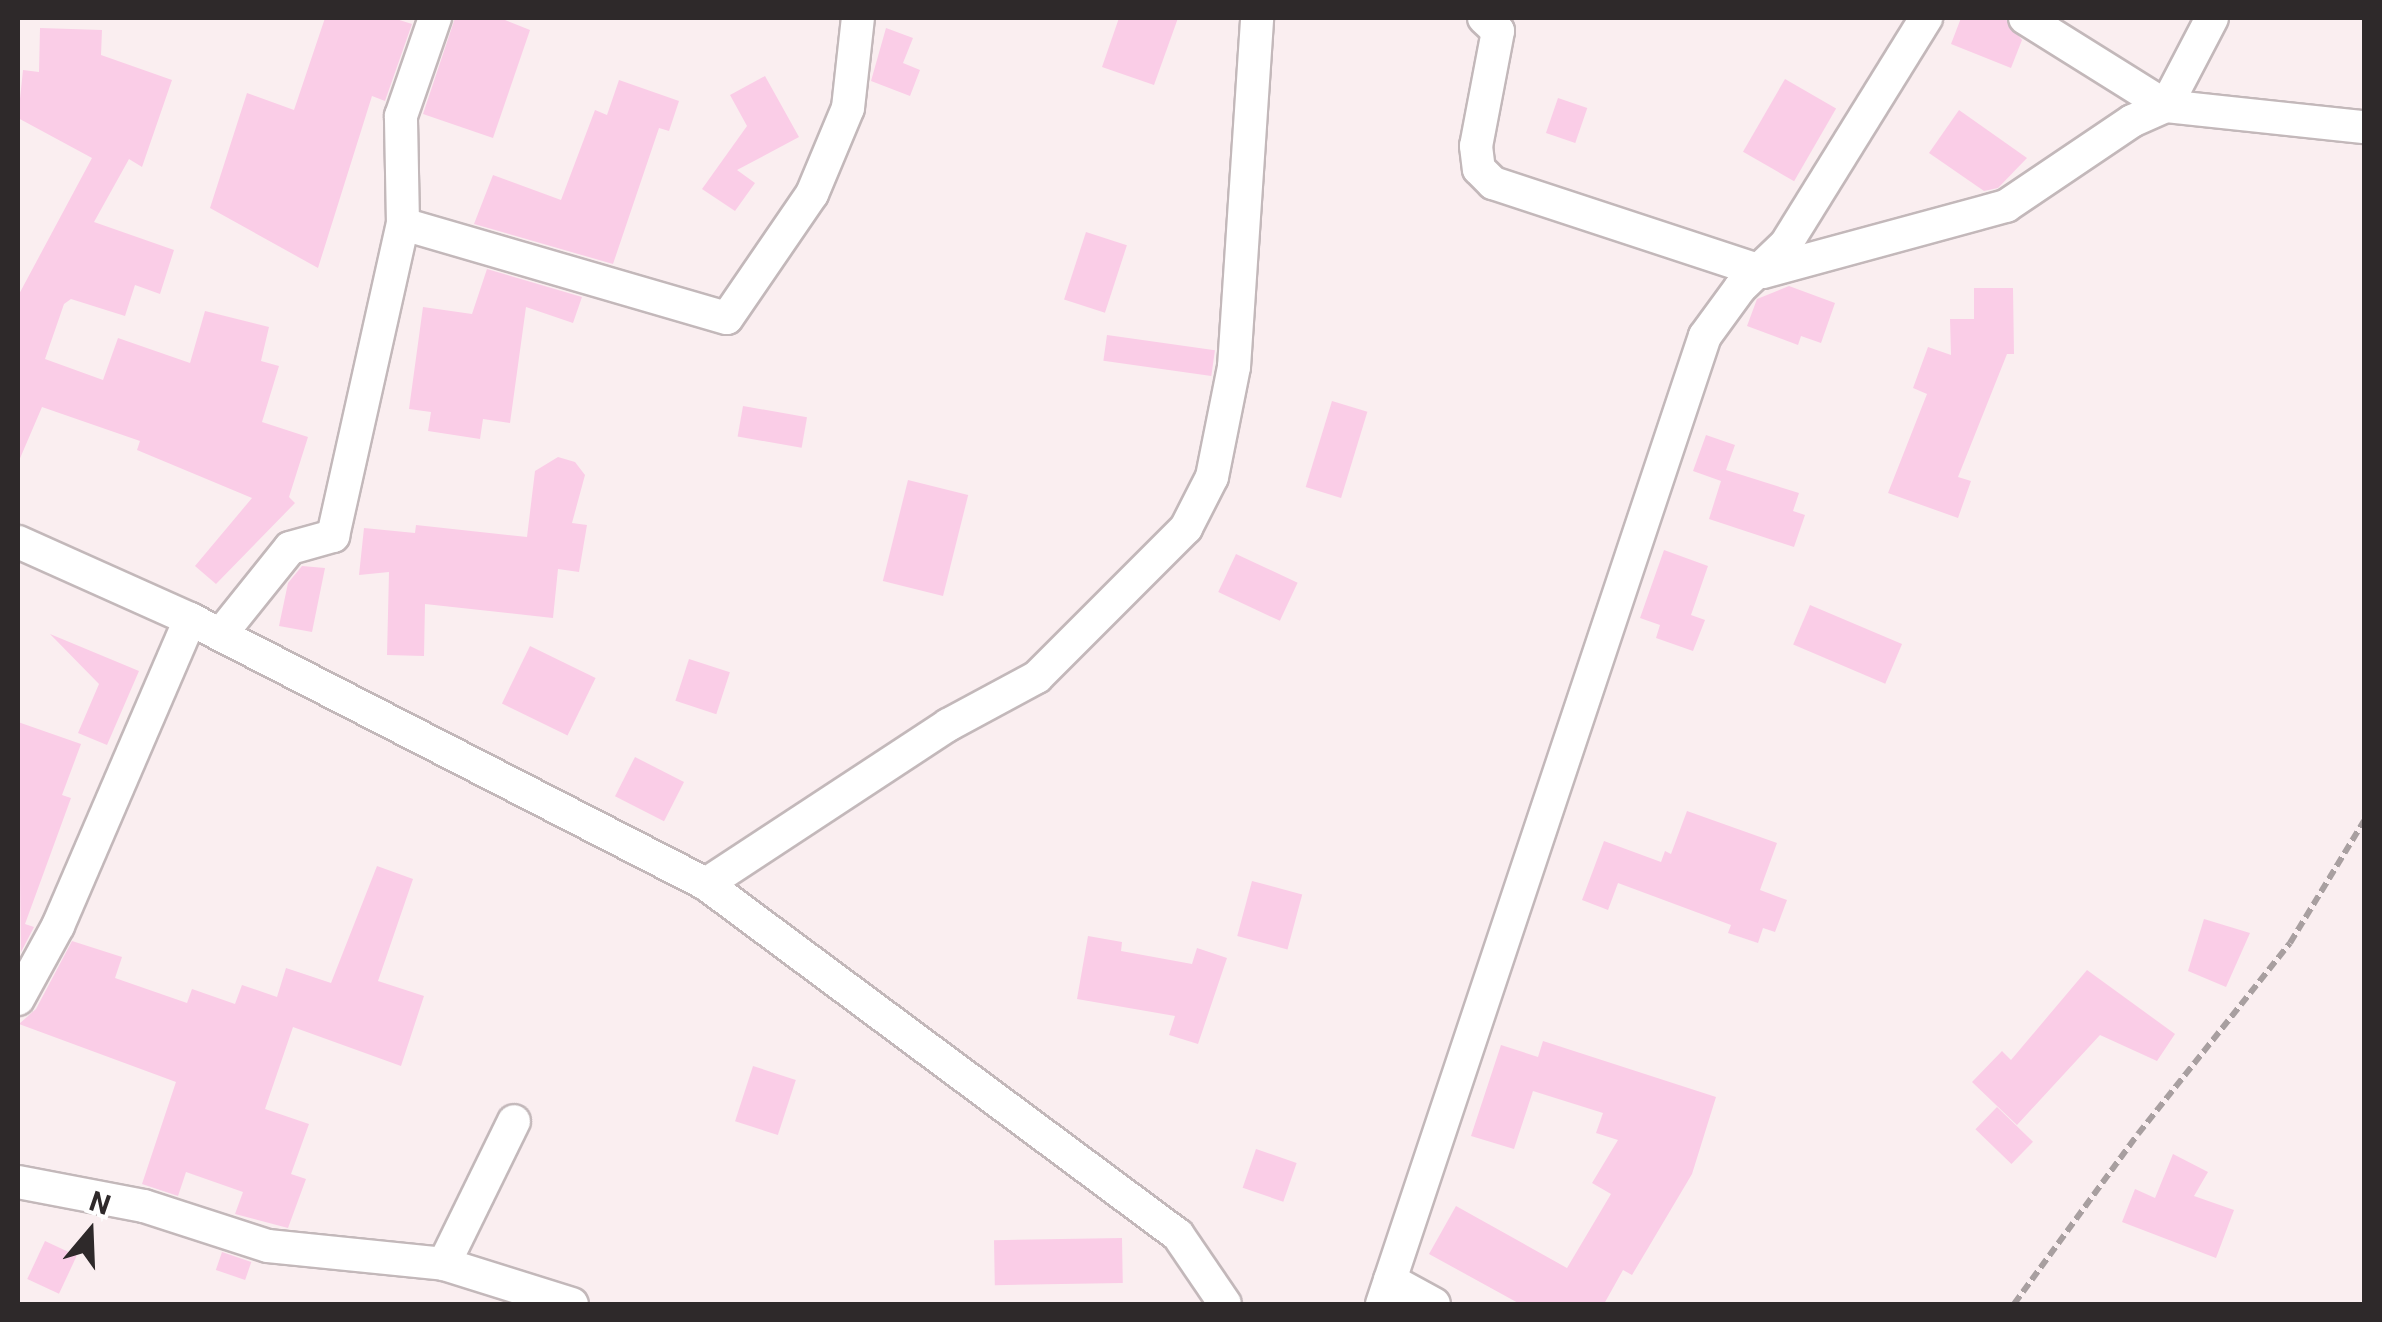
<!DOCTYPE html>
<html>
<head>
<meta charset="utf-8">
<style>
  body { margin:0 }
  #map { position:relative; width:2382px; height:1322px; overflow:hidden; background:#faeef0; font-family:Roboto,sans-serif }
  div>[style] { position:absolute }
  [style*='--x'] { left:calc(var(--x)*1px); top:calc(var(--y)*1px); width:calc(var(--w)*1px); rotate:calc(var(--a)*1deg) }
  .building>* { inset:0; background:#facde7; transform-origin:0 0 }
  .path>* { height:6px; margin-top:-3px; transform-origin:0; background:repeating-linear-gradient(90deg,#a89fa0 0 10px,transparent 0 15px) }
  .roads { filter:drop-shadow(2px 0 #c3b8ba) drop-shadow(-2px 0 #c3b8ba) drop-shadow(0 2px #c3b8ba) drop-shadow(0 -2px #c3b8ba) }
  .street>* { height:32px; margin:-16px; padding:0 16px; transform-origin:16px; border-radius:16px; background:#fff }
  span { translate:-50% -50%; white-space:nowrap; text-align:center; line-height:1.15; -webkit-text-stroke:9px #fff; paint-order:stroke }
  .frame { position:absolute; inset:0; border:20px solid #2e292a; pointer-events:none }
  .north { position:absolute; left:40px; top:1182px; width:100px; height:100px; -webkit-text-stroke:8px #fff; paint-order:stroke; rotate:19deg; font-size:28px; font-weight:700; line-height:40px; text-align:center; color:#2e292a }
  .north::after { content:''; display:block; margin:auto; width:35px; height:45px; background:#2e292a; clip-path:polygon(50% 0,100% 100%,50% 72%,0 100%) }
</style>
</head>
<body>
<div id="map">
  <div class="building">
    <div style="clip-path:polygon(325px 18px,393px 18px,412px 24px,385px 101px,372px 96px,318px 268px,210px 208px,247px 93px,294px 110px)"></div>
    <div style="clip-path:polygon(455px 18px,500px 18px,530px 30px,493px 138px,423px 114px)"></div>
    <div style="clip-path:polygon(1119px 18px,1178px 18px,1154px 85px,1102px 67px)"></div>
    <div style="clip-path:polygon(1961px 18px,2005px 18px,2022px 40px,2011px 68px,1951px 44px)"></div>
    <div style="clip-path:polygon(40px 28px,102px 30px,101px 55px,172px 80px,142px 167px,129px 159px,94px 222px,174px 250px,160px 294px,135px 285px,125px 316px,71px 299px,64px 304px,45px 359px,103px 380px,118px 338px,190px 363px,205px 311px,269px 327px,261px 361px,279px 366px,262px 422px,308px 437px,289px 497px,295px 503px,216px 584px,195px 566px,252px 498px,137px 450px,140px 441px,42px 407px,18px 463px,18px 296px,92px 158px,18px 118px,23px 70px,39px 72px)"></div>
    <div style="clip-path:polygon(886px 28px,913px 38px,903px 63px,920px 70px,910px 96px,871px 81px)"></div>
    <div style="clip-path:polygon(765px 76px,799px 137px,737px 170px,755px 183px,735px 211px,702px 189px,747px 126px,730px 95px)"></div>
    <div style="left:1785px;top:79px;width:59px;height:84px;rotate:30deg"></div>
    <div style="clip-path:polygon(619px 80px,679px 101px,669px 131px,659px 128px,613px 264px,474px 224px,493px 175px,561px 200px,595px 110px,607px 115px)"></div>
    <div style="left:1558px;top:98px;width:31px;height:37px;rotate:19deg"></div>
    <div style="clip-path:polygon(1959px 110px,2027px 158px,1998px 188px,1984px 191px,1929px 153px)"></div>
    <div style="left:1086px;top:232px;width:43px;height:71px;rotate:18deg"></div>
    <div style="clip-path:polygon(487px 269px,582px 297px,573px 323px,526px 307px,510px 423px,483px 419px,480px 439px,428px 431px,431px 412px,409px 409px,423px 307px,472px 314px)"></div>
    <div style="clip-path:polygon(1789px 286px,1835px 303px,1821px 343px,1801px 336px,1798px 345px,1747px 326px,1757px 299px)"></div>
    <div style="clip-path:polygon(1974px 288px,2013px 288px,2014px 354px,2007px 354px,1958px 477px,1971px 481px,1958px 518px,1888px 493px,1927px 394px,1913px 388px,1928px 347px,1951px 355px,1950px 319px,1974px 319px)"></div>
    <div style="left:1107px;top:335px;width:109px;height:26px;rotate:8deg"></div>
    <div style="left:1332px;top:401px;width:37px;height:90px;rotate:17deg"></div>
    <div style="left:743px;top:406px;width:65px;height:31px;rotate:10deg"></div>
    <div style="clip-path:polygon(1706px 435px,1735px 445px,1726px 470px,1799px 493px,1793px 511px,1805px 515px,1794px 547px,1709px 519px,1721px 481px,1693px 471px)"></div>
    <div style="clip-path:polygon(558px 457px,575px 462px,585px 475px,572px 523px,587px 525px,579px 572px,558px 569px,553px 618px,425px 604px,424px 656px,387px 655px,389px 572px,359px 575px,364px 528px,415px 533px,416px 525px,527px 537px,535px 471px)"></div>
    <div style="left:908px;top:480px;width:62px;height:104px;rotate:14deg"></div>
    <div style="clip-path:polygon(1664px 550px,1708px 566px,1691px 615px,1705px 620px,1693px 651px,1656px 638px,1660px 625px,1640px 618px)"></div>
    <div style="left:1236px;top:554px;width:68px;height:42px;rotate:25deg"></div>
    <div style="clip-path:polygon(302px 566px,325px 568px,312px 632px,279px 626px,288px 583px)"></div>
    <div style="left:1810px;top:605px;width:100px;height:43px;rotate:23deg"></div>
    <div style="clip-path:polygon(50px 634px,139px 671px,107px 745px,78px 733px,99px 684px)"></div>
    <div style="left:530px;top:646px;width:73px;height:64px;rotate:26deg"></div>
    <div style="left:689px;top:659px;width:43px;height:44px;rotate:18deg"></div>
    <div style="clip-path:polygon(18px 722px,81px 744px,62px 795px,71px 798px,25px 924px,34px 927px,21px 952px)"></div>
    <div style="left:635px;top:757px;width:55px;height:44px;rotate:27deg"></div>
    <div style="clip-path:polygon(1687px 811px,1777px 843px,1760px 890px,1787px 900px,1775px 932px,1763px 928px,1758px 943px,1728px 933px,1731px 925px,1618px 883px,1608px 910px,1582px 900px,1604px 841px,1661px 862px,1665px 851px,1671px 854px)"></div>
    <div style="clip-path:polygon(377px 866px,413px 879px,378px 981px,424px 996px,401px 1066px,293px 1027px,265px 1109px,309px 1124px,291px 1174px,306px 1179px,288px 1228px,235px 1214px,243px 1192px,186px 1172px,178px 1196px,142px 1184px,176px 1082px,19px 1024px,36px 1009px,72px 941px,122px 957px,115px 978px,187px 1003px,192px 989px,235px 1004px,242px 985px,277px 997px,286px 968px,331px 983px)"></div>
    <div style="left:1252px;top:881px;width:52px;height:57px;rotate:15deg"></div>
    <div style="clip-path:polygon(2204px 919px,2250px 933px,2226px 987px,2188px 971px)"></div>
    <div style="clip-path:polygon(1088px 936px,1122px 942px,1121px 951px,1192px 964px,1197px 948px,1227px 958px,1198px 1044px,1169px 1035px,1175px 1016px,1077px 999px)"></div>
    <div style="clip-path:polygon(2087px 970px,2175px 1034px,2157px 1061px,2100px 1035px,2017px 1125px,1972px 1082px,2002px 1051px,2011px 1060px)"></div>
    <div style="clip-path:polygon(1543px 1041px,1716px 1097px,1692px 1174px,1632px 1275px,1623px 1270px,1604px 1304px,1520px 1304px,1429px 1254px,1456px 1206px,1567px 1268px,1611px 1194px,1592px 1183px,1618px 1140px,1596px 1133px,1603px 1113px,1533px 1091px,1514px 1149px,1471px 1136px,1501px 1045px,1538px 1057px)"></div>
    <div style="left:753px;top:1066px;width:45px;height:58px;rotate:18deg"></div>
    <div style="left:1997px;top:1107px;width:50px;height:31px;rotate:44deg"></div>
    <div style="left:1256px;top:1149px;width:43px;height:41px;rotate:19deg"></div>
    <div style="clip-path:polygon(2173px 1154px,2208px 1172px,2194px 1196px,2234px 1210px,2216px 1258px,2122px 1222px,2135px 1189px,2155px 1198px)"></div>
    <div style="left:1122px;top:1238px;width:45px;height:128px;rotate:89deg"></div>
    <div style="left:45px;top:1241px;width:35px;height:42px;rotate:25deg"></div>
    <div style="left:222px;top:1252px;width:31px;height:19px;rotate:19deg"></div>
  </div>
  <div class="path">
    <div style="--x:2014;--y:1304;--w:210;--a:-53.9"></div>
    <div style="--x:2138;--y:1134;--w:244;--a:-51.5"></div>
    <div style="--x:2290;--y:943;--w:143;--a:-58.8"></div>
  </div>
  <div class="roads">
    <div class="street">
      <div style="--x:1484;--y:18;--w:19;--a:43"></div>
      <div style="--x:1498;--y:31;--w:117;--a:100.8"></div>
      <div style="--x:1476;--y:146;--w:23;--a:83"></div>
      <div style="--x:1479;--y:169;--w:20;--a:45"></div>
      <div style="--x:1493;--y:183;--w:284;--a:18.2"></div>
      <div style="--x:1763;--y:272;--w:252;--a:-15.2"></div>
      <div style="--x:2006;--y:206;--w:152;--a:-34"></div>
      <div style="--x:2132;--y:121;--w:37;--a:-24"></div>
      <div style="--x:2166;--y:106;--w:99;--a:-62.4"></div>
      <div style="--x:2025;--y:18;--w:166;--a:32"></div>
      <div style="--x:2166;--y:106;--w:199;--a:6.1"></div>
      <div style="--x:403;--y:224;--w:337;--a:16.2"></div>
      <div style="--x:727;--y:318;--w:150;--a:-55.6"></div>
      <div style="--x:812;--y:194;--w:93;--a:-67.3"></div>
      <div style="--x:848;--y:108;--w:91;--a:-83.7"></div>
      <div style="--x:18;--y:542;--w:188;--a:24.1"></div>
      <div style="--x:190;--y:619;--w:580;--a:27.18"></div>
      <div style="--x:706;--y:884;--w:588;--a:36.64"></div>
      <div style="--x:1178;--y:1235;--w:83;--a:55.7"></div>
      <div style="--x:221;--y:634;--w:110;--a:-51.3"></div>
      <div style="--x:290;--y:548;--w:45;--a:-15.6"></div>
      <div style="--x:333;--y:536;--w:320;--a:-77.4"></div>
      <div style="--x:403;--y:224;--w:108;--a:-91.1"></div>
      <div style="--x:401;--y:116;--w:104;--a:-70.9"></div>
      <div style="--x:706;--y:884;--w:290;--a:-33.3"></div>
      <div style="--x:948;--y:725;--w:101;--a:-28.3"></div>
      <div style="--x:1037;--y:677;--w:211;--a:-45"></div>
      <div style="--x:1186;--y:528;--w:57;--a:-63"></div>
      <div style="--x:1212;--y:477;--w:112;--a:-78.7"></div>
      <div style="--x:1234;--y:367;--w:350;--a:-86.2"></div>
      <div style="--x:18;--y:999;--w:83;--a:-61.3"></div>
      <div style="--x:58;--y:926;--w:334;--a:-66.7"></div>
      <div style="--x:18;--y:1182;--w:128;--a:10.8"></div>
      <div style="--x:144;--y:1206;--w:130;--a:17.9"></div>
      <div style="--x:268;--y:1246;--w:177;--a:5.8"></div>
      <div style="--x:444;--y:1264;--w:134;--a:17.4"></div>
      <div style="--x:444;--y:1264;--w:159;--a:-63.9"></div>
      <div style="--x:1390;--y:1280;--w:50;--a:28.6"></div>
      <div style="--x:1382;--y:1304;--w:1020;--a:-71.55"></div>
      <div style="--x:1705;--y:336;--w:59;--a:-53.9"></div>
      <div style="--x:1740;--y:288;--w:64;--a:-43.7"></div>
      <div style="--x:1786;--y:244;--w:266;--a:-58.2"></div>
    </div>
  </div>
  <div class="frame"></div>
  <div class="north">N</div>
</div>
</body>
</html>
